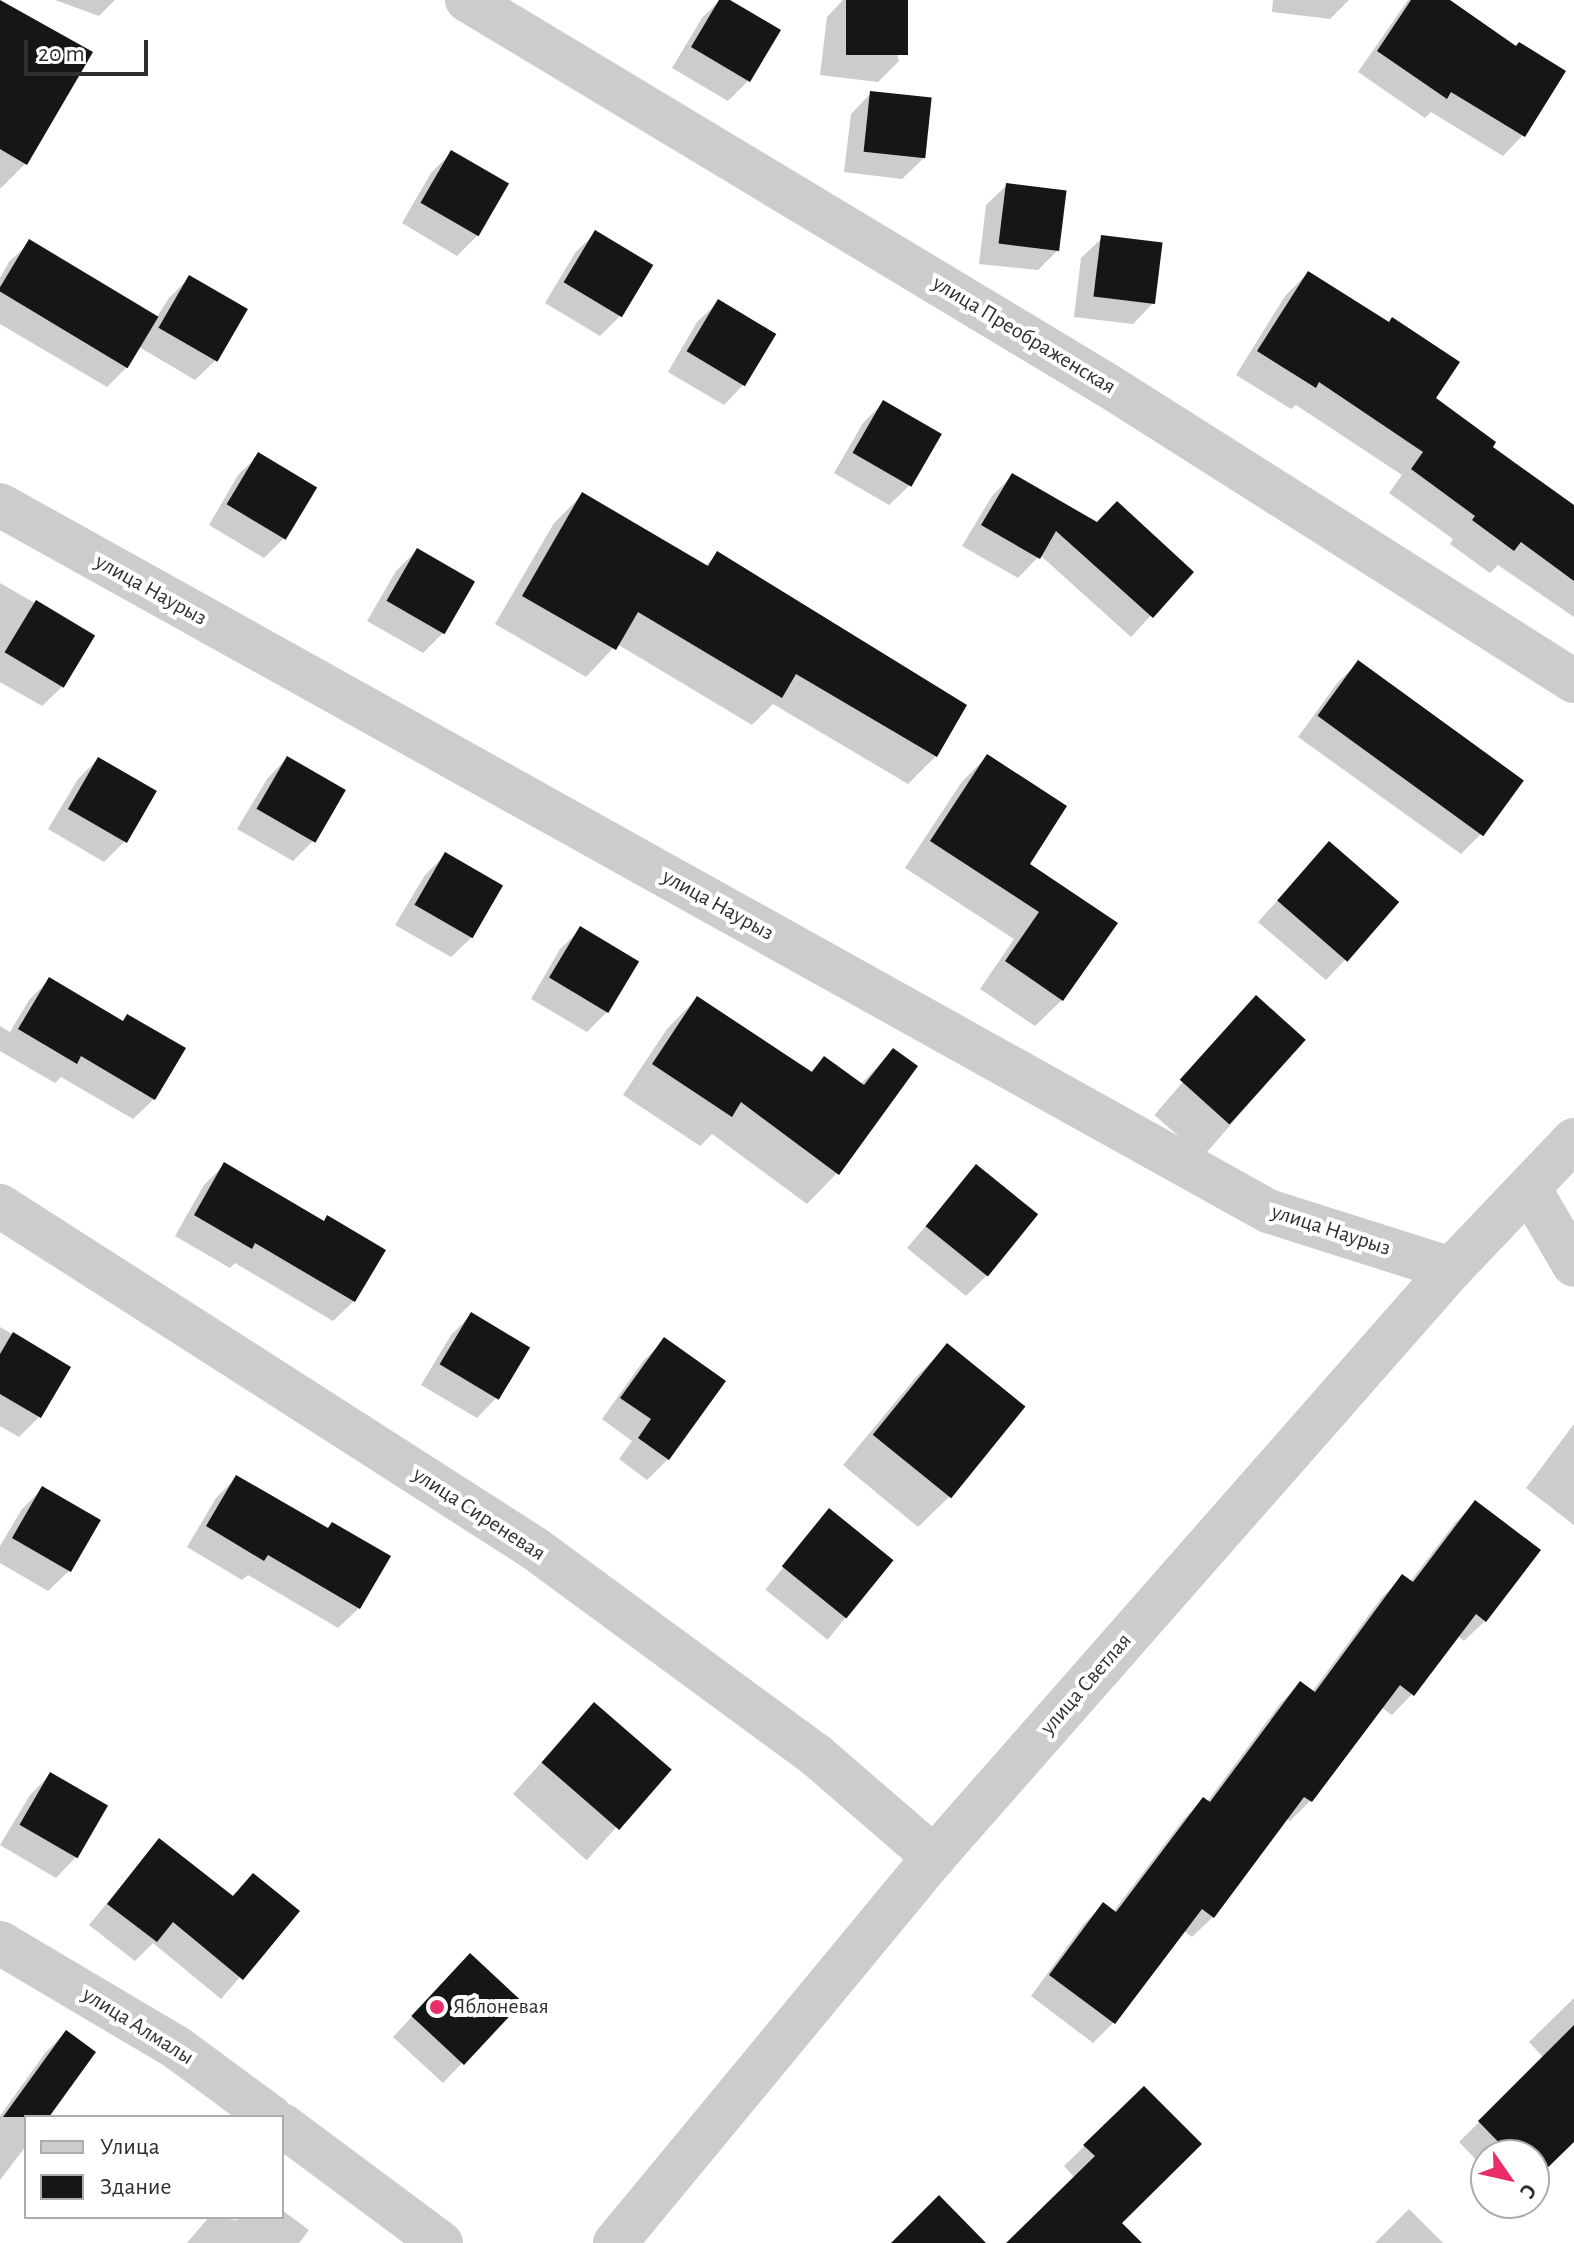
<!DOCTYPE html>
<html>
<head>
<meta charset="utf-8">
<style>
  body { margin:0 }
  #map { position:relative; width:1574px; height:2243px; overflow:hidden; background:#fff; font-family:"Alegreya Sans",sans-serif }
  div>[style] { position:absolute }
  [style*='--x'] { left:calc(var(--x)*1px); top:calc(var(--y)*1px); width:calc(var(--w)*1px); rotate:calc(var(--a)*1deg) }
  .shadow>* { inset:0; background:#0003; transform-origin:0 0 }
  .building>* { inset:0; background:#161616; transform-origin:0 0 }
  .street>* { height:44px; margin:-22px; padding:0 22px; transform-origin:22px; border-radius:22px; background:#ccc }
  .dots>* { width:22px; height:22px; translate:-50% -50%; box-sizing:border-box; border:4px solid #fff; border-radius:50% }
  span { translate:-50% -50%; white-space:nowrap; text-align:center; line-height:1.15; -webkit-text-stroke:8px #fff; paint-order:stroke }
  .street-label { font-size:22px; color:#2f2f2f }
  .poi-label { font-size:22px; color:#2f2f2f }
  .left { translate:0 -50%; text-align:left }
  .legend { position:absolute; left:24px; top:2115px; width:260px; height:104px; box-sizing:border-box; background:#fff; border:2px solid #acacac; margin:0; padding:10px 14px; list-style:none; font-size:24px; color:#2f2f2f }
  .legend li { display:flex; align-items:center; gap:16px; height:40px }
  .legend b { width:40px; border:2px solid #acacac }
  .north { position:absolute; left:1470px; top:2139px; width:80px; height:80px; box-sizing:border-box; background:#fff; border:2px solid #acacac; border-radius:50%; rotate:124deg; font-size:22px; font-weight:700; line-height:32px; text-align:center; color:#2f2f2f }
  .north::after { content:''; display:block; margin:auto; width:28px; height:36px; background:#e92d68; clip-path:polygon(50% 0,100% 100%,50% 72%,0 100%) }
  .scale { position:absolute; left:24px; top:40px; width:124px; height:36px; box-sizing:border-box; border:4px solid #2f2f2f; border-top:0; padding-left:10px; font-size:24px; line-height:28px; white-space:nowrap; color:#2f2f2f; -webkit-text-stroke:6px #fff; paint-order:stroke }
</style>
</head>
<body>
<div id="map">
  <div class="shadow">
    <div style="clip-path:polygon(0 0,25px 164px,0 189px)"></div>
    <div style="clip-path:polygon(55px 0,115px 0,99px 16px)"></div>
    <div style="clip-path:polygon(720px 0,726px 0,748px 81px,728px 101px,672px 68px,702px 18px)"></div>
    <div style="clip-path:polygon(843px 0,880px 0,899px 61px,878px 82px,820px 75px,827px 17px)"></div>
    <div style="clip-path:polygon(1273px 0,1349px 0,1330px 19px,1272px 12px)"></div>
    <div style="clip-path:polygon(1408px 0,1447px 0,1516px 48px,1523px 135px,1503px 156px,1431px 112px,1425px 118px,1358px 72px)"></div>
    <div style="clip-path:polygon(871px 93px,923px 159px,902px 179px,844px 172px,851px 114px)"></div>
    <div style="clip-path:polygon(451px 153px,478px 235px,457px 256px,402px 223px,431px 173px)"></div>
    <div style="clip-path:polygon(1007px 185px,1058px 250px,1038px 270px,979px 264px,986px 205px)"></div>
    <div style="clip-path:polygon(595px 233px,621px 315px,600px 336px,545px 303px,575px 253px)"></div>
    <div style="clip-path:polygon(1102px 238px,1153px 303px,1133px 324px,1074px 317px,1081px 258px)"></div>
    <div style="clip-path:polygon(30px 242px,157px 317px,169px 298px,190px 277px,216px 360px,195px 380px,139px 347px,127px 367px,107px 387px,0 324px,0 278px,9px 262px)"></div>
    <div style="clip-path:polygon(1308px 273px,1433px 399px,1490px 447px,1574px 508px,1574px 617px,1498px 565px,1490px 573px,1450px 544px,1453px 539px,1389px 493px,1402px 475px,1296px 405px,1291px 409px,1236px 375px,1285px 296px)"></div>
    <div style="clip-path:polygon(718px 302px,774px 335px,744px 384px,724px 405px,668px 372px,697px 322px)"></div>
    <div style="clip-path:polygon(884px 402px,910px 485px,889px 505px,834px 473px,863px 423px)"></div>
    <div style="clip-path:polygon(259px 455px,285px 537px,264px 558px,209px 525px,238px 475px)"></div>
    <div style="clip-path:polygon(1013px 475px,1096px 524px,1191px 572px,1131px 637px,1040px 555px,1018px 578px,962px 546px,992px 496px)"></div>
    <div style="clip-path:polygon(582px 495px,705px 566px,717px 554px,936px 756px,908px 784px,773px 704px,752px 725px,617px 644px,586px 677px,495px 624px,554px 523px)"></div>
    <div style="clip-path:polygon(417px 550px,443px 633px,423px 653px,367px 621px,396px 571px)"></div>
    <div style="clip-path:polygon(0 583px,92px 636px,63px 686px,42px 706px,0 682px)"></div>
    <div style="clip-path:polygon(1359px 662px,1521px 780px,1481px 834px,1461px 854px,1298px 737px,1338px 682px)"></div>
    <div style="clip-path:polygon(987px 756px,1028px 864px,1062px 1000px,1035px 1026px,980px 989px,1014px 939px,905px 868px,961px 783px)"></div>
    <div style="clip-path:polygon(287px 758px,313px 841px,293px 861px,237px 829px,267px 779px)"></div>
    <div style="clip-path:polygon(98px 759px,124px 842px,104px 862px,48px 829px,78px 779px)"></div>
    <div style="clip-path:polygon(1329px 844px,1346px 959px,1326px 980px,1258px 922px)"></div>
    <div style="clip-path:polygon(446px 854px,472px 937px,451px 957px,395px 925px,425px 875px)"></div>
    <div style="clip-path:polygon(581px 929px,608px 1011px,587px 1032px,531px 999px,560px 949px)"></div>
    <div style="clip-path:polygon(49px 980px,122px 1022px,128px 1016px,154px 1099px,133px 1119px,61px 1077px,55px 1083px,0 1051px,0 1026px,10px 1032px,29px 1000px)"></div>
    <div style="clip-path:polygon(697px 998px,809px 1073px,824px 1058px,860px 1085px,893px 1050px,837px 1173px,807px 1204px,712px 1134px,700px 1146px,623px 1095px,667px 1029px)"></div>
    <div style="left:1256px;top:998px;width:64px;height:155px;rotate:41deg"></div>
    <div style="clip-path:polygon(224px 1165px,354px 1301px,333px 1321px,235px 1263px,230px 1268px,175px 1236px,204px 1185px)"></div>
    <div style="clip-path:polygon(976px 1167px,986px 1276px,966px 1296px,907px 1248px)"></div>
    <div style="clip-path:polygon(471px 1315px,497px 1397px,477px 1418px,421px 1385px,451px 1335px)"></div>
    <div style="clip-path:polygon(0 1327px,69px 1367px,39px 1417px,19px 1437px,0 1426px)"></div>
    <div style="clip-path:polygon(665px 1340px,723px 1382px,668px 1459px,647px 1480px,619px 1459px,632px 1441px,602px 1419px,644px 1360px)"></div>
    <div style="clip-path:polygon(947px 1346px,1022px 1408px,949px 1497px,918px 1527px,843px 1465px,917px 1376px)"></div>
    <div style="clip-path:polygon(1574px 1424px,1574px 1525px,1526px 1488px)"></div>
    <div style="clip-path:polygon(237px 1477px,327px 1530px,359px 1608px,338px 1628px,248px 1575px,242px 1580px,187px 1547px,216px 1498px)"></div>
    <div style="clip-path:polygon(43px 1488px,69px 1571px,48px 1591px,0 1563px,0 1546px,22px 1509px)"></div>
    <div style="clip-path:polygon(1475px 1503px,1485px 1621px,1464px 1641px,1457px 1635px,1412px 1694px,1392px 1715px,1381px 1707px,1310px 1801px,1290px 1821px,1286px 1819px,1213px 1917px,1192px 1937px,1183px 1930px,1113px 2023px,1093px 2043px,1031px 1996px,1083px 1925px,1103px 1905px,1113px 1912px,1183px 1820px,1203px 1799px,1207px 1802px,1280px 1704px,1300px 1683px,1312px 1692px,1382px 1597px,1403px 1577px,1410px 1582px,1455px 1523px)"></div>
    <div style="left:829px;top:1511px;width:80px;height:101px;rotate:39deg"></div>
    <div style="left:594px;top:1704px;width:99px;height:121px;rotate:42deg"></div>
    <div style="clip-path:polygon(50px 1775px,76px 1857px,56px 1878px,0 1845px,30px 1795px)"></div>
    <div style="clip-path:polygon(159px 1840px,231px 1897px,253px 1876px,297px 1911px,221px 1999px,153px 1943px,135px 1961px,89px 1925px)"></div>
    <div style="clip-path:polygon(450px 1976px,520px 2002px,443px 2083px,393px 2037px)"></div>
    <div style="clip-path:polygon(1574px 1998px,1574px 2139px,1534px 2179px,1534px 2155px,1486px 2155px,1486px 2170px,1459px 2142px,1544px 2058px,1529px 2042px)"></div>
    <div style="clip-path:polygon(66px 2032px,46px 2117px,26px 2117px,26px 2146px,0 2180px,0 2116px,45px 2053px)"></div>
    <div style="clip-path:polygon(1144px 2088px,1119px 2223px,1121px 2243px,1009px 2243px,1075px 2178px,1064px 2166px)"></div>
    <div style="clip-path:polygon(1409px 2209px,1443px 2243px,1375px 2243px)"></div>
    <div style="clip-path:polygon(282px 2210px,309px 2230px,299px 2243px,187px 2243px,209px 2217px,237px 2220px,239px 2217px,282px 2217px)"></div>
  </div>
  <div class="building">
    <div style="clip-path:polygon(0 0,93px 52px,27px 165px,0 149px)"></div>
    <div style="clip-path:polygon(719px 0,730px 0,781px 30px,750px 82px,691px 47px)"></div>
    <div style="left:846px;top:0;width:62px;height:55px"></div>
    <div style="clip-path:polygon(1411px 0,1450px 0,1516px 46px,1519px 42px,1566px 71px,1525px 137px,1451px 92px,1447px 99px,1377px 51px)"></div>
    <div style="left:870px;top:91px;width:62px;height:61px;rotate:6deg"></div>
    <div style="left:451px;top:150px;width:67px;height:61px;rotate:30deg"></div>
    <div style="left:1006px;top:183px;width:61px;height:61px;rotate:7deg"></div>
    <div style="left:595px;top:230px;width:68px;height:61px;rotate:31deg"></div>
    <div style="left:1101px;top:235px;width:62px;height:62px;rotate:7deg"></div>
    <div style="left:29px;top:239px;width:151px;height:60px;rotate:31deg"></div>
    <div style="clip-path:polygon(1308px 271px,1389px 322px,1392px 317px,1460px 362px,1436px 398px,1496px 442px,1493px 447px,1574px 505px,1574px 581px,1521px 542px,1514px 551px,1472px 520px,1475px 516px,1411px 469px,1423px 452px,1319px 382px,1316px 388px,1257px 351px)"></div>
    <div style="left:189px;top:275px;width:68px;height:61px;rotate:30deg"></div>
    <div style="left:718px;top:299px;width:68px;height:61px;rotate:31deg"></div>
    <div style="left:883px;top:400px;width:68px;height:61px;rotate:30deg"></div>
    <div style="left:258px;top:452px;width:69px;height:61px;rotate:31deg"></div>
    <div style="clip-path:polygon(1012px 473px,1097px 522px,1117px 501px,1194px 572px,1153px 618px,1056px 531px,1040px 559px,981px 525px)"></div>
    <div style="clip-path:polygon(582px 492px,708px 566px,717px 551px,967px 705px,937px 757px,796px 674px,782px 698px,638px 612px,616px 650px,522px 596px)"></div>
    <div style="left:417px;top:548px;width:67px;height:61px;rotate:30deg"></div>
    <div style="left:36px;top:600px;width:69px;height:61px;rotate:31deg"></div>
    <div style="left:1358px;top:660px;width:205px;height:69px;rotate:36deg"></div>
    <div style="clip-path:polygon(987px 754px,1067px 806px,1030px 864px,1118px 923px,1063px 1001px,1005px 961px,1039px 912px,930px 841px)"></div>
    <div style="left:287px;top:756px;width:68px;height:61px;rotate:30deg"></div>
    <div style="left:98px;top:757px;width:68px;height:60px;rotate:30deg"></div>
    <div style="left:1329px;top:841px;width:93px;height:79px;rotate:41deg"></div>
    <div style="left:445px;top:852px;width:67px;height:61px;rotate:30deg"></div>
    <div style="left:580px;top:926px;width:69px;height:60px;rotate:31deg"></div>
    <div style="clip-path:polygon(49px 977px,123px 1021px,127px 1014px,186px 1048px,155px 1100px,81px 1056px,77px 1064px,18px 1029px)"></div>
    <div style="left:1256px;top:995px;width:67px;height:114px;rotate:42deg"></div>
    <div style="clip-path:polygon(697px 996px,812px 1072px,824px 1056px,864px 1085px,893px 1048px,918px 1066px,839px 1175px,741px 1102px,732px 1117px,652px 1064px)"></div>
    <div style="clip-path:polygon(224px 1162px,324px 1221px,327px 1215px,386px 1250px,355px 1302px,255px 1243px,252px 1249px,194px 1215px)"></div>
    <div style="left:976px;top:1164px;width:80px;height:80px;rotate:39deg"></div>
    <div style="left:471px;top:1312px;width:69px;height:61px;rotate:31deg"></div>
    <div style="clip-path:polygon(13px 1332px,71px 1367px,41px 1418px,0 1394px,0 1354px)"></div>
    <div style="clip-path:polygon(664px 1337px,726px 1381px,669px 1460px,638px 1438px,651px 1419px,620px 1398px)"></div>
    <div style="left:947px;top:1343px;width:101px;height:118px;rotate:39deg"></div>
    <div style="clip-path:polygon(236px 1475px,328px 1528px,332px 1522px,391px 1556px,360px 1609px,268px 1555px,264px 1561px,206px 1526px)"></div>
    <div style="left:42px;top:1486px;width:68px;height:60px;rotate:30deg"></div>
    <div style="clip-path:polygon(1475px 1500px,1541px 1550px,1486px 1622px,1476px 1614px,1414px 1696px,1400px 1685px,1312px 1802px,1304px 1797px,1214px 1918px,1202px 1909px,1115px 2024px,1049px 1975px,1103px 1902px,1116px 1912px,1203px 1797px,1210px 1802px,1300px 1681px,1315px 1692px,1402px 1574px,1413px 1582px)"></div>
    <div style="left:829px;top:1508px;width:83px;height:75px;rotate:39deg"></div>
    <div style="left:594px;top:1702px;width:103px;height:80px;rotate:41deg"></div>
    <div style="left:50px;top:1772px;width:67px;height:61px;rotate:30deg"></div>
    <div style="clip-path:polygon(159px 1838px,233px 1896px,253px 1873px,300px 1911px,243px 1980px,173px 1922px,157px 1942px,107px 1904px)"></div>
    <div style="left:470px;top:1953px;width:72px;height:86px;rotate:43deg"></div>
    <div style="clip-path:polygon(1574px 2025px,1574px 2142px,1534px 2181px,1534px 2155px,1511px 2155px,1478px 2121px)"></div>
    <div style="clip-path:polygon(66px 2030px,96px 2052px,49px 2117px,3px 2117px)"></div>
    <div style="clip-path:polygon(1144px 2086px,1202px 2144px,1122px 2223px,1142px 2243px,1006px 2243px,1095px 2156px,1083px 2145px)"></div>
    <div style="clip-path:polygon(939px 2195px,986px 2243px,891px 2243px)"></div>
  </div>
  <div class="street">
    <div style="--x:467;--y:0;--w:747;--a:31.03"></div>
    <div style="--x:1107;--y:385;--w:553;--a:32.37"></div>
    <div style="--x:0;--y:505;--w:1451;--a:29.11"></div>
    <div style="--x:1268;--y:1211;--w:192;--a:17.6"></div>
    <div style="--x:1529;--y:1188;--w:89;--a:59.7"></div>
    <div style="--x:0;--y:1206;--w:634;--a:32.64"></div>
    <div style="--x:534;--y:1548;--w:351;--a:36.3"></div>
    <div style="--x:817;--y:1756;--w:155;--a:40.8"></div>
    <div style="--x:0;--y:1943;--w:204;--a:30.6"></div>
    <div style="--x:176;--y:2047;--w:118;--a:36.4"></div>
    <div style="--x:282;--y:2125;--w:198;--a:36.6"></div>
    <div style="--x:615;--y:2243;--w:501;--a:-50.43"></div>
    <div style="--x:934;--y:1857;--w:783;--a:-48.68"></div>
    <div style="--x:1451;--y:1269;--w:178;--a:-46.4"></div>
  </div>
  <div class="dots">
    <div style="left:437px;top:2007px;background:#e92d68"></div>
  </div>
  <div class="street-label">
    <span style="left:1024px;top:335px;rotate:31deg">улица Преображенская</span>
    <span style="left:151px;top:590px;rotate:29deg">улица Наурыз</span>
    <span style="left:718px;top:905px;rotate:29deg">улица Наурыз</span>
    <span style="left:1331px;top:1230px;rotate:18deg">улица Наурыз</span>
    <span style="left:479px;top:1514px;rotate:33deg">улица Сиреневая</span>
    <span style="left:1086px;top:1684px;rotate:-49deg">улица Светлая</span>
    <span style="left:138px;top:2026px;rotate:32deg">улица Алмалы</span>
  </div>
  <div class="poi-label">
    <span class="left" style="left:453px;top:2007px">Яблоневая</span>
  </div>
  <ul class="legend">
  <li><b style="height:10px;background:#ccc"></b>Улица</li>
  <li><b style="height:22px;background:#161616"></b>Здание</li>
  </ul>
  <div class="north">С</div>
  <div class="scale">20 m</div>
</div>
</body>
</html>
